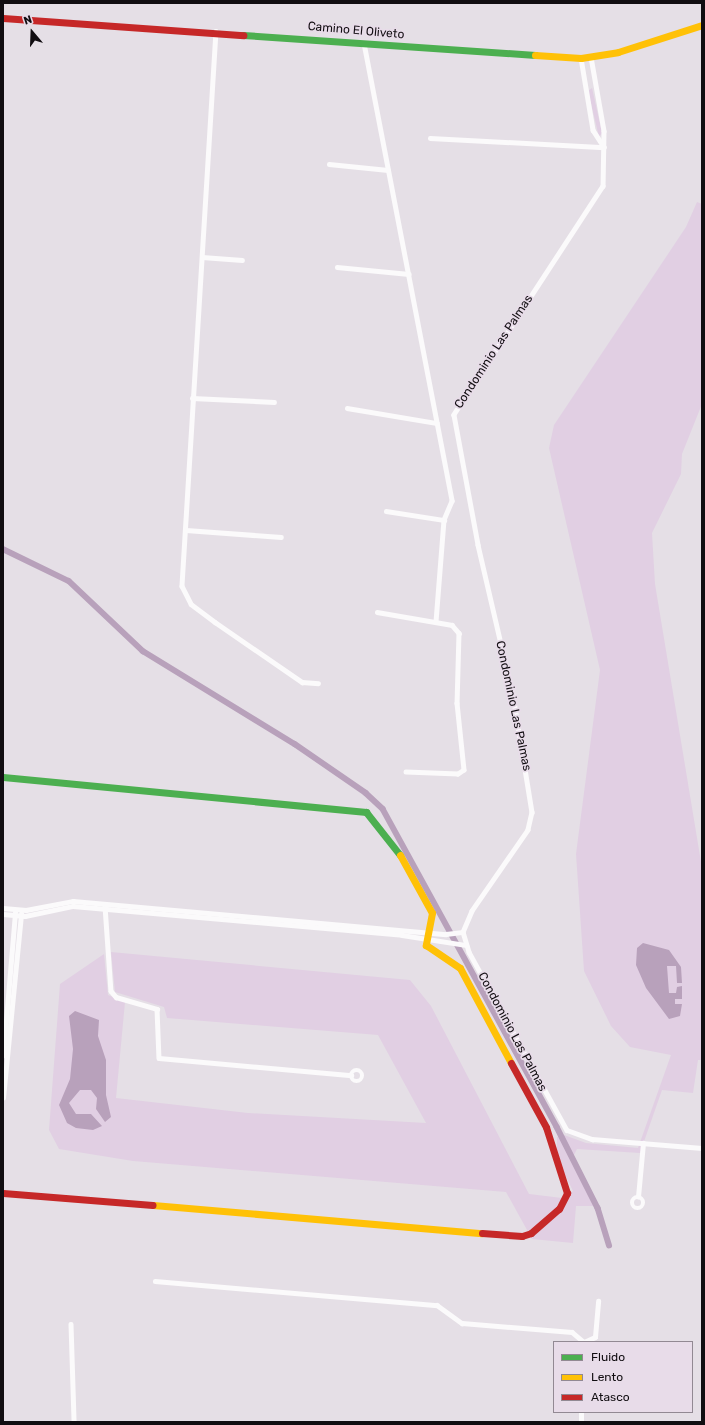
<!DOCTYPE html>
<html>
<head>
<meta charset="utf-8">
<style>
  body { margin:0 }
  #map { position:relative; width:705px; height:1425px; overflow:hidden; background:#e5dfe6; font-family:Rubik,sans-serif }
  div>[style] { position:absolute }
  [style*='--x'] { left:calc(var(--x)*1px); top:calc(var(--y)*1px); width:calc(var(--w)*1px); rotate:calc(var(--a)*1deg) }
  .green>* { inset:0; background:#e1cfe3 }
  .water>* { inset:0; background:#b8a1bb }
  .canal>* { height:5.5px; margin:-2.75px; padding:0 2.75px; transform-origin:2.75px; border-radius:2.75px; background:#b8a1bb }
  .street>* { height:4.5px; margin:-2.25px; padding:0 2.25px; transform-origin:2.25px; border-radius:2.25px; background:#fbfafb }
  .street>.ring { margin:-2.25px; padding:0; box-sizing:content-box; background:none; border:4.5px solid #fbfafb; border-radius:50% }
  .fast>* { height:7px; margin:-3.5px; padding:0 3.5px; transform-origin:3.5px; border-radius:3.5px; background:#4caf50 }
  .slow>* { height:7px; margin:-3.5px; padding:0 3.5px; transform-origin:3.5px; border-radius:3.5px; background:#ffc107 }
  .jam>* { height:7px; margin:-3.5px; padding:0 3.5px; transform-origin:3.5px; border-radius:3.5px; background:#c62828 }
  span { translate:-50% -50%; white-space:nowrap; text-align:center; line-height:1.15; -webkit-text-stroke:3.5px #e8dce9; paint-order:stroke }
  .street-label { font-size:12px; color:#110d11 }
  .frame { position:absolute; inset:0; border:4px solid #110d11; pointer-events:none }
  .legend { position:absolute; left:553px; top:1341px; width:140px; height:72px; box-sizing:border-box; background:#e8dce9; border:1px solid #928993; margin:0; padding:5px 7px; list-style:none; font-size:12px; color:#110d11 }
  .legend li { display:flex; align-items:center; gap:8px; height:20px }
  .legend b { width:20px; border:1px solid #928993 }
  .north { position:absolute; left:12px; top:12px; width:40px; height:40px; -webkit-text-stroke:3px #e8dce9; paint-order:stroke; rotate:341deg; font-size:11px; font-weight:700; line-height:16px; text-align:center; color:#110d11 }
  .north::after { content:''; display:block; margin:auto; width:14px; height:18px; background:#110d11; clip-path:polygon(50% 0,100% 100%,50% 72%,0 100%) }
</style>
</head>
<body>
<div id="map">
  <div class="green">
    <div style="clip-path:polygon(592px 88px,602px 133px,599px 137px,588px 91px)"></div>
    <div style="clip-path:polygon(697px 202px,702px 204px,702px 404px,682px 454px,681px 474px,652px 533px,655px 584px,702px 868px,702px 1060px,698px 1060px,693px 1093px,662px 1090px,640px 1153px,577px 1149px,573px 1157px,594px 1206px,576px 1206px,573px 1243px,532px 1239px,506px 1192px,133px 1161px,59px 1149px,49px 1130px,60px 984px,104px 954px,108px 995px,125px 1002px,116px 1098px,248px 1113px,426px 1123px,378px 1035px,167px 1018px,164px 1007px,115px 992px,111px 952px,410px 980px,431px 1006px,529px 1194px,562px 1198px,573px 1191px,557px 1158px,557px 1137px,564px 1135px,586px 1143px,638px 1148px,671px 1055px,630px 1047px,611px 1026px,584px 971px,576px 854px,600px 670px,549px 448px,554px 425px,686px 227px)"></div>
  </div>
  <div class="water">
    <div style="clip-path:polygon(643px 943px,669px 950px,681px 967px,682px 983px,677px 983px,676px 966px,667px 966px,669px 993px,676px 993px,677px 987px,682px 986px,682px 999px,675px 999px,675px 1004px,682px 1004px,680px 1016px,669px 1019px,646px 988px,636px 965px,637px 948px)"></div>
    <div style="clip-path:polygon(75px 1011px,99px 1020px,98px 1036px,106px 1060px,106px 1095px,111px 1117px,105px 1122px,96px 1109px,97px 1098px,91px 1090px,80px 1090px,69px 1103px,76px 1114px,91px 1114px,102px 1126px,93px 1130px,76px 1128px,67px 1123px,59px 1105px,70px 1079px,73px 1049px,69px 1016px)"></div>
  </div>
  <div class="canal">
    <div style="--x:3;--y:549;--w:73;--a:25.9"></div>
    <div style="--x:69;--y:581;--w:102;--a:43.4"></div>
    <div style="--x:143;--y:651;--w:178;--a:31.5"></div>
    <div style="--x:295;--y:744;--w:86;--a:34.6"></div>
    <div style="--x:366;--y:793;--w:23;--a:43"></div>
    <div style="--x:383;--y:809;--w:362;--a:61.3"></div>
    <div style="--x:557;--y:1127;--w:91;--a:63.2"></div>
    <div style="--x:598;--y:1208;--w:39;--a:73"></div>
  </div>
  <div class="street">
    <div style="--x:216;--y:31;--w:556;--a:93.51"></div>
    <div style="--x:182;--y:586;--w:20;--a:63"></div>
    <div style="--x:191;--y:604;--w:30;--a:37"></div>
    <div style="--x:215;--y:622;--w:106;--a:34.6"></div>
    <div style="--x:302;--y:682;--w:16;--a:4"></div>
    <div style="--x:364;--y:43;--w:466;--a:79.1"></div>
    <div style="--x:452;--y:501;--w:21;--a:113"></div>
    <div style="--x:444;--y:520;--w:102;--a:94.5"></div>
    <div style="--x:591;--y:57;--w:75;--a:80"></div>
    <div style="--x:604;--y:131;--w:55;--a:91"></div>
    <div style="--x:603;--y:186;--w:273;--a:123.1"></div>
    <div style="--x:454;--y:415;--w:132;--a:79.5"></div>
    <div style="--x:478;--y:545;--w:154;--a:76.9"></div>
    <div style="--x:513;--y:695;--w:119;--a:80.8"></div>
    <div style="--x:532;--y:812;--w:18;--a:103"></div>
    <div style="--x:528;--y:830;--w:98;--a:124.7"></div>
    <div style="--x:472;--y:911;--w:23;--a:113"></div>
    <div style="--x:463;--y:932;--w:21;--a:73"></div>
    <div style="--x:469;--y:952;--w:203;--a:61.2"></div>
    <div style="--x:567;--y:1130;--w:27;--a:20"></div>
    <div style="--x:592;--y:1139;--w:110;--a:4.7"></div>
    <div style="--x:581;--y:58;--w:73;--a:80.5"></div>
    <div style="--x:593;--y:130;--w:20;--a:57"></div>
    <div style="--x:430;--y:138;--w:174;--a:3"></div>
    <div style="--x:329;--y:164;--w:59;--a:5.8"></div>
    <div style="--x:202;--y:257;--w:40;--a:4.3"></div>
    <div style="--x:337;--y:267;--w:72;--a:5.6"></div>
    <div style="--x:192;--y:398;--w:82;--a:2.8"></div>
    <div style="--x:347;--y:408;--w:91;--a:9.5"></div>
    <div style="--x:386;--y:511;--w:59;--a:8.8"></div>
    <div style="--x:186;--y:530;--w:95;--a:4.2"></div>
    <div style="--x:377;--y:612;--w:76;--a:9.8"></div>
    <div style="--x:452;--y:625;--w:11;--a:49"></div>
    <div style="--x:459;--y:633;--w:70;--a:91.6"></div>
    <div style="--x:457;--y:703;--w:67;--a:84"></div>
    <div style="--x:464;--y:770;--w:7;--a:146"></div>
    <div style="--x:458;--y:774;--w:52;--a:-177.8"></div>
    <div style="--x:105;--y:906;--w:85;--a:86"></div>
    <div style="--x:111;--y:991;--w:8;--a:50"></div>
    <div style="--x:116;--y:997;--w:43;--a:16.3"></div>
    <div style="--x:157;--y:1009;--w:49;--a:87.7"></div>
    <div style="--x:159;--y:1058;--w:193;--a:5.1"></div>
    <div style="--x:3;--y:908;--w:23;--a:5"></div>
    <div style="--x:26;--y:910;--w:48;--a:-10.8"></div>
    <div style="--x:73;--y:901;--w:374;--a:5.1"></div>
    <div style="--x:446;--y:934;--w:17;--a:-7"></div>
    <div style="--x:3;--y:914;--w:22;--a:5"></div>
    <div style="--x:25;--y:916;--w:49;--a:-11.8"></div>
    <div style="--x:73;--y:906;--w:330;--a:5"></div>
    <div style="--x:402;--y:935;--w:65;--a:8.9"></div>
    <div style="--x:3;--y:1056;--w:144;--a:-85.2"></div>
    <div class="ring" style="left:351px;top:1070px;width:7.5px;height:7.5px"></div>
    <div style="--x:3;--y:1098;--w:185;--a:-84.4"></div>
    <div style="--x:638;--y:1197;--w:54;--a:-84.7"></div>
    <div class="ring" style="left:632px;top:1197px;width:7.5px;height:7.5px"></div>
    <div style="--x:155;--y:1281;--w:283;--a:4.9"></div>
    <div style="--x:437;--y:1305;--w:31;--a:36"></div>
    <div style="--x:462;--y:1323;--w:110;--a:4.7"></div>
    <div style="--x:572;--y:1332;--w:16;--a:40"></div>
    <div style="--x:71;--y:1324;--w:98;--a:88.2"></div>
    <div style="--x:584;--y:1342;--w:12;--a:-24"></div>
    <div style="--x:595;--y:1337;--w:36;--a:-85"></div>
    <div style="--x:581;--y:1422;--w:10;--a:-90"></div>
  </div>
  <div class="fast">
    <div style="--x:243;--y:35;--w:293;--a:3.9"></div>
    <div style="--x:3;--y:777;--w:365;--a:5.5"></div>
    <div style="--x:366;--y:812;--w:55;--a:51.7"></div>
  </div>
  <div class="slow">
    <div style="--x:535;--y:55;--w:46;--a:3.7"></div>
    <div style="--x:581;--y:58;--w:37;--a:-9"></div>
    <div style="--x:618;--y:52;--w:88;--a:-17.8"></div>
    <div style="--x:400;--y:855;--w:66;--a:61.1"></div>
    <div style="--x:432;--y:913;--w:33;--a:101"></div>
    <div style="--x:426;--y:945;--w:41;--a:34.1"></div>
    <div style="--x:460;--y:968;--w:108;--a:61.8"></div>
    <div style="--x:153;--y:1205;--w:330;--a:4.9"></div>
  </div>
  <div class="jam">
    <div style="--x:3;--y:18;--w:241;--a:4.1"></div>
    <div style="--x:3;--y:1193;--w:150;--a:4.6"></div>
    <div style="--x:482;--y:1233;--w:40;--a:4.3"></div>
    <div style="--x:522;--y:1236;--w:9;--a:-18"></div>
    <div style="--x:531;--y:1233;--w:37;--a:-41"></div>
    <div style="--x:559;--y:1209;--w:18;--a:-63"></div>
    <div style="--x:567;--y:1193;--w:69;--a:-107.7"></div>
    <div style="--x:546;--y:1127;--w:73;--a:-118.7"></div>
  </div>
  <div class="street-label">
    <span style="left:356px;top:31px;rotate:5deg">Camino El Oliveto</span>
    <span style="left:494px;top:352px;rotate:-57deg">Condominio Las Palmas</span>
    <span style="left:513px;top:706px;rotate:78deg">Condominio Las Palmas</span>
    <span style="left:512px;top:1032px;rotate:62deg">Condominio Las Palmas</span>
  </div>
  <div class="frame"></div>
  <ul class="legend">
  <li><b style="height:5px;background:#4caf50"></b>Fluido</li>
  <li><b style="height:5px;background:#ffc107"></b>Lento</li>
  <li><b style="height:5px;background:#c62828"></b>Atasco</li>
  </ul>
  <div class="north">N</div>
</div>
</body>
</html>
